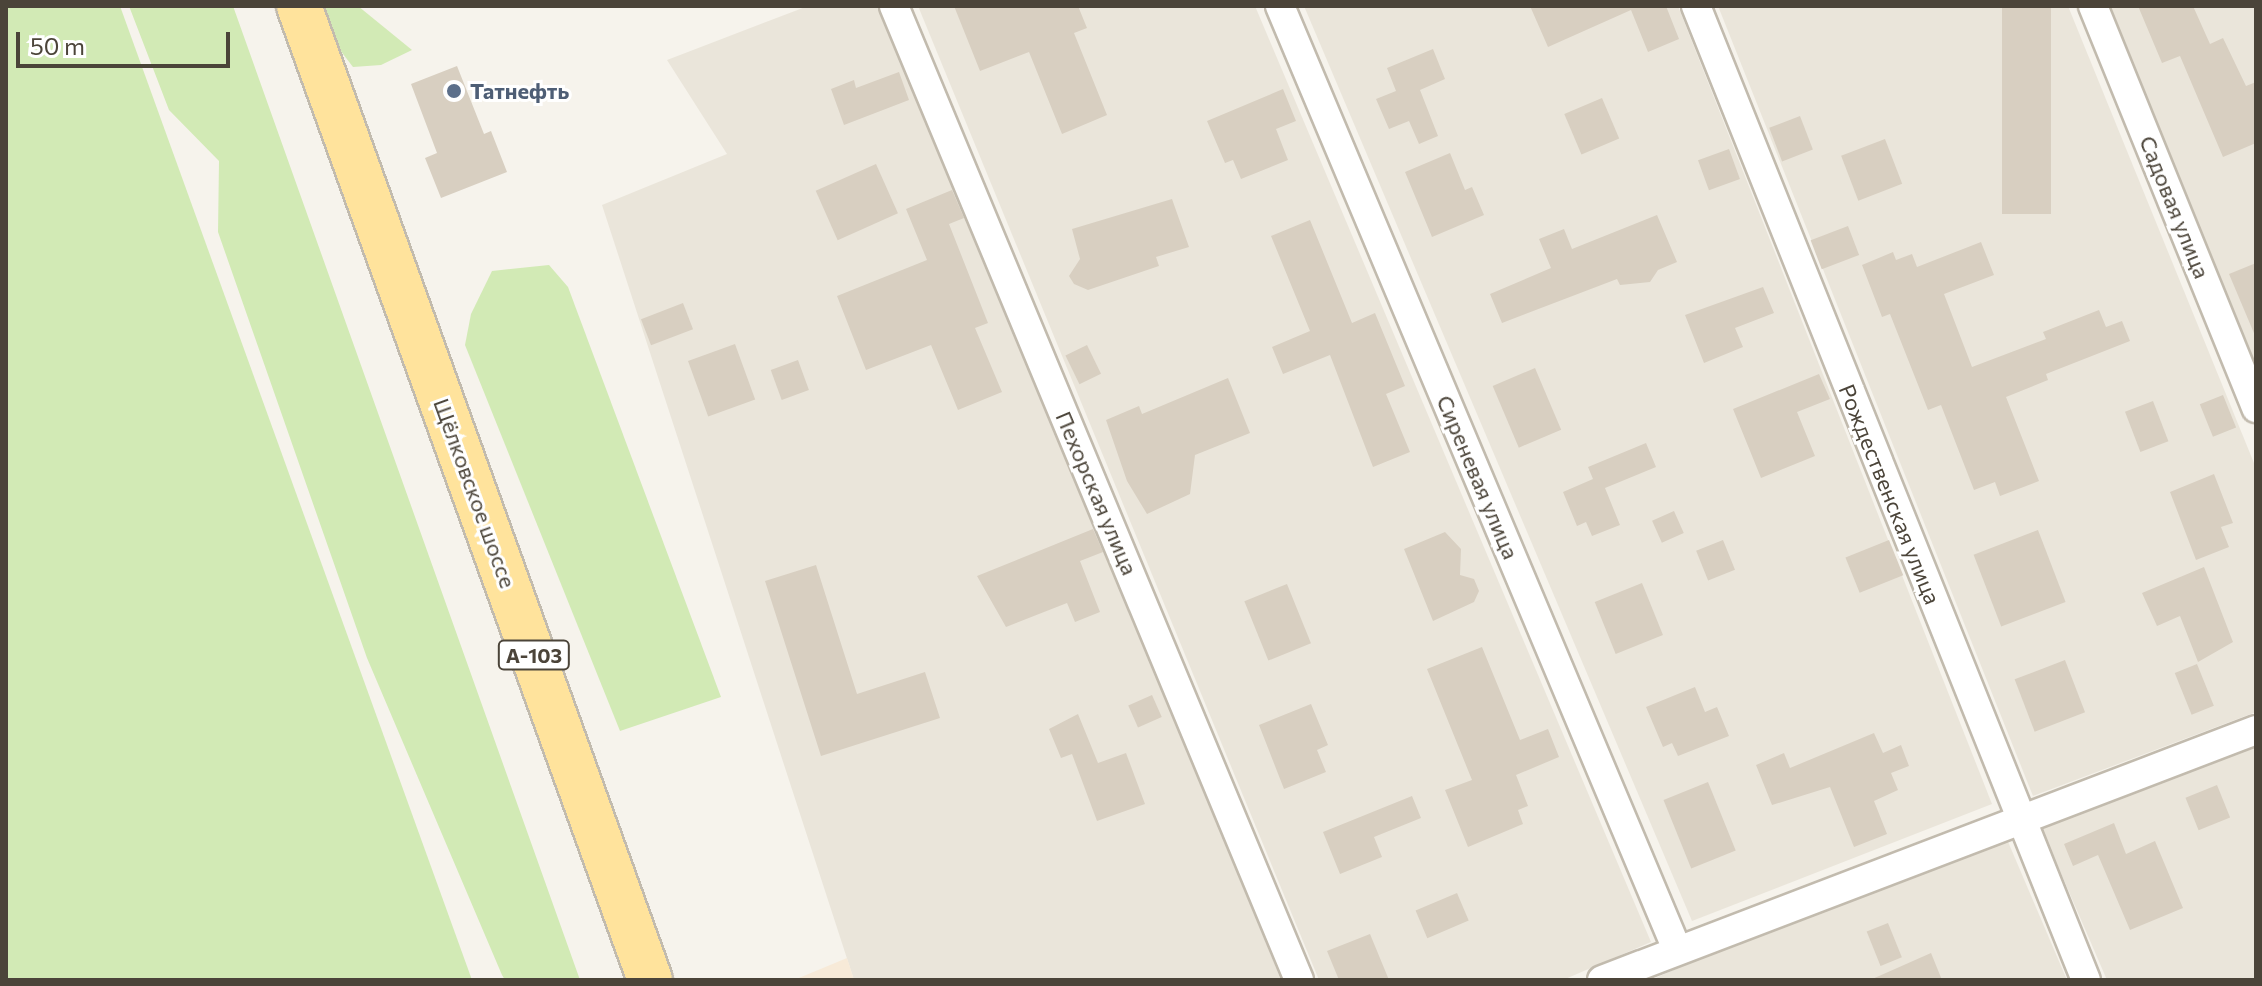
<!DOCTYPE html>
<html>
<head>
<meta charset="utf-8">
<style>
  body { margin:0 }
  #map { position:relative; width:2262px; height:986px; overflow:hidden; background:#f6f3ec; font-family:Commissioner,sans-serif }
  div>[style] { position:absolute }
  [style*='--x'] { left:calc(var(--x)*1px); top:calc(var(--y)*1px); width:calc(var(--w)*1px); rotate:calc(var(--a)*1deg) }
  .residential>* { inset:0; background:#eae5da }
  .commercial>* { inset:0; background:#f7ead8 }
  .green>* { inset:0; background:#d2eab5 }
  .building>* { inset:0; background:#d8cfc1; transform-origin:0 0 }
  .roads { filter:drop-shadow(2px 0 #c2bbae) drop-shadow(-2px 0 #c2bbae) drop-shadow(0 2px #c2bbae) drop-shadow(0 -2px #c2bbae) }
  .minor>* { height:28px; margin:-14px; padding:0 14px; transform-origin:14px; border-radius:14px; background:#fff }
  .primary>* { height:44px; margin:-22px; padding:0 22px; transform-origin:22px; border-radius:22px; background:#ffe39c }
  .dots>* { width:22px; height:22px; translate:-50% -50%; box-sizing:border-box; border:4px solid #fff; border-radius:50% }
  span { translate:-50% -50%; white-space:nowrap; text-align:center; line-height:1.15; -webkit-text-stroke:6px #fff; paint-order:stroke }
  .shield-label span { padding:2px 6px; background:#fff; border:2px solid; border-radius:6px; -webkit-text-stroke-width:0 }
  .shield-label { font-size:20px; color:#4b4439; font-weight:700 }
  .service-label { font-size:22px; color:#4e5e75; font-weight:700 }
  .left { translate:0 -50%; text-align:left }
  .street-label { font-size:22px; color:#4b4439 }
  .frame { position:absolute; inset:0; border:8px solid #4b4439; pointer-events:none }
  .scale { position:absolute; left:16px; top:32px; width:214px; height:36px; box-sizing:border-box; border:4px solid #4b4439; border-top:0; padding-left:10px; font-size:24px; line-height:28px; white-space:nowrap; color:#4b4439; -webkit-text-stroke:6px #fff; paint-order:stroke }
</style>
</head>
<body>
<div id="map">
  <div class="residential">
    <div style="clip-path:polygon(808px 6px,888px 6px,1281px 980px,854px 980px,602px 205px,727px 154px,667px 60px)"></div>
    <div style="clip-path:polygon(918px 6px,1255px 6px,1651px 942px,1563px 980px,1319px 980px)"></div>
    <div style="clip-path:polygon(1304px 6px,1678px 6px,1992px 804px,1692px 921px)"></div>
    <div style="clip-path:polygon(1718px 6px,2068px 6px,2256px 468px,2256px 712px,2033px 796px)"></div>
    <div style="clip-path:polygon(2110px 6px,2256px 6px,2256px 372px)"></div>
    <div style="clip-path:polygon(2256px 745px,2256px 980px,2107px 980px,2041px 827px)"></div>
    <div style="clip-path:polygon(2006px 837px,2067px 980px,1651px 980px,1678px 968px)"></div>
  </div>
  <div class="commercial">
    <div style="clip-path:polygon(847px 958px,854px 980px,794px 980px)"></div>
  </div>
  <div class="green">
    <div style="clip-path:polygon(6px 6px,120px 6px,472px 980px,6px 980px)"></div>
    <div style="clip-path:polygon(129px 6px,233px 6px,580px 980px,505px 980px,502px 975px,367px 658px,218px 232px,219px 161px,169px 110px)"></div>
    <div style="clip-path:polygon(320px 6px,358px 6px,412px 50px,381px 65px,353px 67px,330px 37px)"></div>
    <div style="clip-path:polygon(549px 265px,568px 287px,721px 697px,620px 731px,465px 345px,471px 314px,492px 271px)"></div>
  </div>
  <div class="building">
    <div style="clip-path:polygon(954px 6px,1078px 6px,1087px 28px,1074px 33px,1107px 115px,1062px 134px,1029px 52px,980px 71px)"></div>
    <div style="clip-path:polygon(1530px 6px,1666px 6px,1679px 39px,1648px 52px,1631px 10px,1548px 47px)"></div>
    <div style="left:2002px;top:6px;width:49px;height:208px"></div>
    <div style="clip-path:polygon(2138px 6px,2193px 6px,2210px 44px,2223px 38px,2246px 86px,2256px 82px,2256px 143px,2223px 157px,2180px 56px,2162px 63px)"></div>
    <div style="clip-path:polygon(1433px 49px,1445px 79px,1420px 90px,1438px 136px,1419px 144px,1409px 121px,1389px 129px,1376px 99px,1396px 91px,1387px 68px)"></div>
    <div style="clip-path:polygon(457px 66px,484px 134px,491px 131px,507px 172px,441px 198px,425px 158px,437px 153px,411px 84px)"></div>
    <div style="clip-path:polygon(899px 72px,909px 100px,844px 125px,831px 89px,854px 80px,856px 88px)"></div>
    <div style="clip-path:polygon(1283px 89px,1296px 121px,1276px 129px,1288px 160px,1241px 179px,1233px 160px,1225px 163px,1207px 121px)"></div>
    <div style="left:1602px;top:98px;width:44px;height:41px;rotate:67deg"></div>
    <div style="left:1800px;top:116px;width:36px;height:33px;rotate:69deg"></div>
    <div style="left:1885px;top:139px;width:48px;height:47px;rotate:69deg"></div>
    <div style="left:1729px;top:149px;width:32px;height:33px;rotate:70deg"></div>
    <div style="clip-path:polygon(1450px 153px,1465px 190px,1472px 187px,1484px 215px,1432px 237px,1405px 172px)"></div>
    <div style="left:876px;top:164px;width:54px;height:66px;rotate:66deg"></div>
    <div style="clip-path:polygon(952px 190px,964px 218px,949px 224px,988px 323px,975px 328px,1002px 392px,958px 410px,931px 345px,866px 370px,837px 296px,927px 260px,906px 209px)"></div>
    <div style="clip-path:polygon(1172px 199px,1189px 247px,1156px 257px,1159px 266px,1088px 290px,1074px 284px,1069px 276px,1080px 259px,1072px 229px)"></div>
    <div style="clip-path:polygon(1657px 215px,1677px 262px,1658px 270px,1650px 282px,1620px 285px,1617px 279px,1502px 323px,1490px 294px,1551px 268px,1539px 239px,1564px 229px,1572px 249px)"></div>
    <div style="clip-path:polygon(1310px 220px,1352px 323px,1375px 313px,1405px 386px,1386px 394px,1410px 452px,1373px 467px,1330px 355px,1283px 374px,1272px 347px,1310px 331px,1271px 236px)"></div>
    <div style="left:1848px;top:226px;width:31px;height:40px;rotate:69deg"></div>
    <div style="clip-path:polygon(1981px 242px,1994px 275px,1944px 294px,1972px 367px,2046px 339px,2043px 332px,2099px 310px,2106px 327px,2122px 321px,2130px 341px,2046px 374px,2048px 380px,2006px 397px,2039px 481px,2000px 496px,1995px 482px,1974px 490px,1941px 405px,1928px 410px,1890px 314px,1882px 317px,1862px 265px,1893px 252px,1896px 260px,1912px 254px,1917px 267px)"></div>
    <div style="clip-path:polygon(2256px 263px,2256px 338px,2229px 274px)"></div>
    <div style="clip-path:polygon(1763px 287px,1774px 313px,1735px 328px,1743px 347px,1704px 363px,1685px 315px)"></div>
    <div style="left:683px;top:303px;width:28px;height:45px;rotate:69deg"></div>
    <div style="left:735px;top:344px;width:59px;height:50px;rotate:70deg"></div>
    <div style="left:1087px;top:345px;width:32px;height:24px;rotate:64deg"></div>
    <div style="left:798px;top:360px;width:32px;height:29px;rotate:70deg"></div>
    <div style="left:1535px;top:368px;width:67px;height:46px;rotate:67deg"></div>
    <div style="clip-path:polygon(1819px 374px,1830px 399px,1797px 412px,1815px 456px,1761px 478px,1733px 409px)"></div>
    <div style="clip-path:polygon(1228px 378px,1250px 433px,1195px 455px,1190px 494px,1147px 514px,1127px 481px,1106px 420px,1139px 406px,1142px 414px)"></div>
    <div style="left:2223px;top:395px;width:35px;height:25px;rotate:68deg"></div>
    <div style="left:2153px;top:401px;width:43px;height:30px;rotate:69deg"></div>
    <div style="clip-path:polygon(1646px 443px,1656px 467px,1605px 488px,1620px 525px,1592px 536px,1586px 522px,1577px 526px,1563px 492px,1593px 479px,1588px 467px)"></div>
    <div style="clip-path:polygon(2214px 474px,2233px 523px,2221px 527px,2229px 547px,2196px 560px,2170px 492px)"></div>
    <div style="left:1674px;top:511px;width:24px;height:24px;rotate:66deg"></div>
    <div style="clip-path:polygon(1093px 529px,1103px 552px,1080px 561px,1100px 612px,1075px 622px,1067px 603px,1006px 627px,977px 576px)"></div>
    <div style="left:2038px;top:530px;width:77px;height:69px;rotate:69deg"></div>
    <div style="clip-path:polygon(1445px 532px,1461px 549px,1460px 575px,1474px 579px,1479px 591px,1474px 602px,1433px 621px,1404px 549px)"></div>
    <div style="left:1723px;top:540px;width:32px;height:29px;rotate:68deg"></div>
    <div style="left:1889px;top:540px;width:38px;height:47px;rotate:68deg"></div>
    <div style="clip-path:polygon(816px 565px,857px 694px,925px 672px,940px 718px,821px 756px,765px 581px)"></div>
    <div style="clip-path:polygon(2204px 567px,2233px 642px,2198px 662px,2180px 616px,2157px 626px,2142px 593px)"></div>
    <div style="left:1642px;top:583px;width:56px;height:51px;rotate:68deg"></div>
    <div style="left:1287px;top:584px;width:64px;height:46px;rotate:68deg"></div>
    <div style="clip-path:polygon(1482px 647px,1520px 740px,1548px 729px,1559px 757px,1516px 775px,1528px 806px,1518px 810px,1523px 824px,1468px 847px,1445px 790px,1472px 780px,1427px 669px)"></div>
    <div style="left:2065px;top:660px;width:56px;height:54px;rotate:69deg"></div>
    <div style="left:2197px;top:664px;width:45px;height:24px;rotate:68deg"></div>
    <div style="clip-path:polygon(1695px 687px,1705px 712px,1717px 707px,1729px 736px,1678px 756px,1672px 743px,1663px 747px,1646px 707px)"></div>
    <div style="left:1152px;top:695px;width:24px;height:26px;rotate:66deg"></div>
    <div style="clip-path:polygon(1311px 704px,1328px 745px,1317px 750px,1326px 772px,1284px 789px,1259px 725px)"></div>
    <div style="clip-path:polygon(1078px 714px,1098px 763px,1126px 753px,1145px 804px,1097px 821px,1072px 754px,1061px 758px,1049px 729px)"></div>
    <div style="clip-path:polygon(1874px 733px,1883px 753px,1901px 745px,1909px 766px,1891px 773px,1898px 790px,1874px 801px,1887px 834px,1854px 847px,1830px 787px,1772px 805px,1756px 765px,1784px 753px,1790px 768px)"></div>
    <div style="left:1708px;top:782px;width:74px;height:48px;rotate:68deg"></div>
    <div style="left:2217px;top:785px;width:35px;height:34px;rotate:68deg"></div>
    <div style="clip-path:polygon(1412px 796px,1421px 818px,1374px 837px,1382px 857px,1340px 874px,1323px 832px)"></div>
    <div style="clip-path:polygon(2114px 823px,2126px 854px,2155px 841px,2183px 908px,2130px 930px,2098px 855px,2073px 866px,2064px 844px)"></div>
    <div style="left:1457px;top:893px;width:30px;height:45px;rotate:67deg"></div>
    <div style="left:1888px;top:923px;width:37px;height:23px;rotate:68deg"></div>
    <div style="clip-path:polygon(1370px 934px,1389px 980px,1339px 980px,1327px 951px)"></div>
    <div style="clip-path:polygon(1931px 953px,1942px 980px,1870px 980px)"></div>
  </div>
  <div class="roads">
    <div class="minor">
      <div style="--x:894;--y:6;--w:1055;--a:67.42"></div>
      <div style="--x:1280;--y:6;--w:1021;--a:67.18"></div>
      <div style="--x:1696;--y:6;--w:1049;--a:68.18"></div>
      <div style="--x:2093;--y:6;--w:434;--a:67.9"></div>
      <div style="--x:1602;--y:980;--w:700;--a:-20.92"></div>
    </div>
    <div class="primary">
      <div style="--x:299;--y:6;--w:1035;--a:70.18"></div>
    </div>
  </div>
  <div class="dots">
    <div style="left:454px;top:91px;background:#5c6f8a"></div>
  </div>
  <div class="shield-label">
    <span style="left:534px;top:655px">А-103</span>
  </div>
  <div class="service-label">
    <span class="left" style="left:470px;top:91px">Татнефть</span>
  </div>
  <div class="street-label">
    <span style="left:2175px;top:207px;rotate:68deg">Садовая улица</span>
    <span style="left:1478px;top:477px;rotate:67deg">Сиреневая улица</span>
    <span style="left:475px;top:493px;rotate:70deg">Щёлковское шоссе</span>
    <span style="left:1097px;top:493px;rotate:67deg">Пехорская улица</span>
    <span style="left:1890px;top:494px;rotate:68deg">Рождественская улица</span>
  </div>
  <div class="frame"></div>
  <div class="scale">50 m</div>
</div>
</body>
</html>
